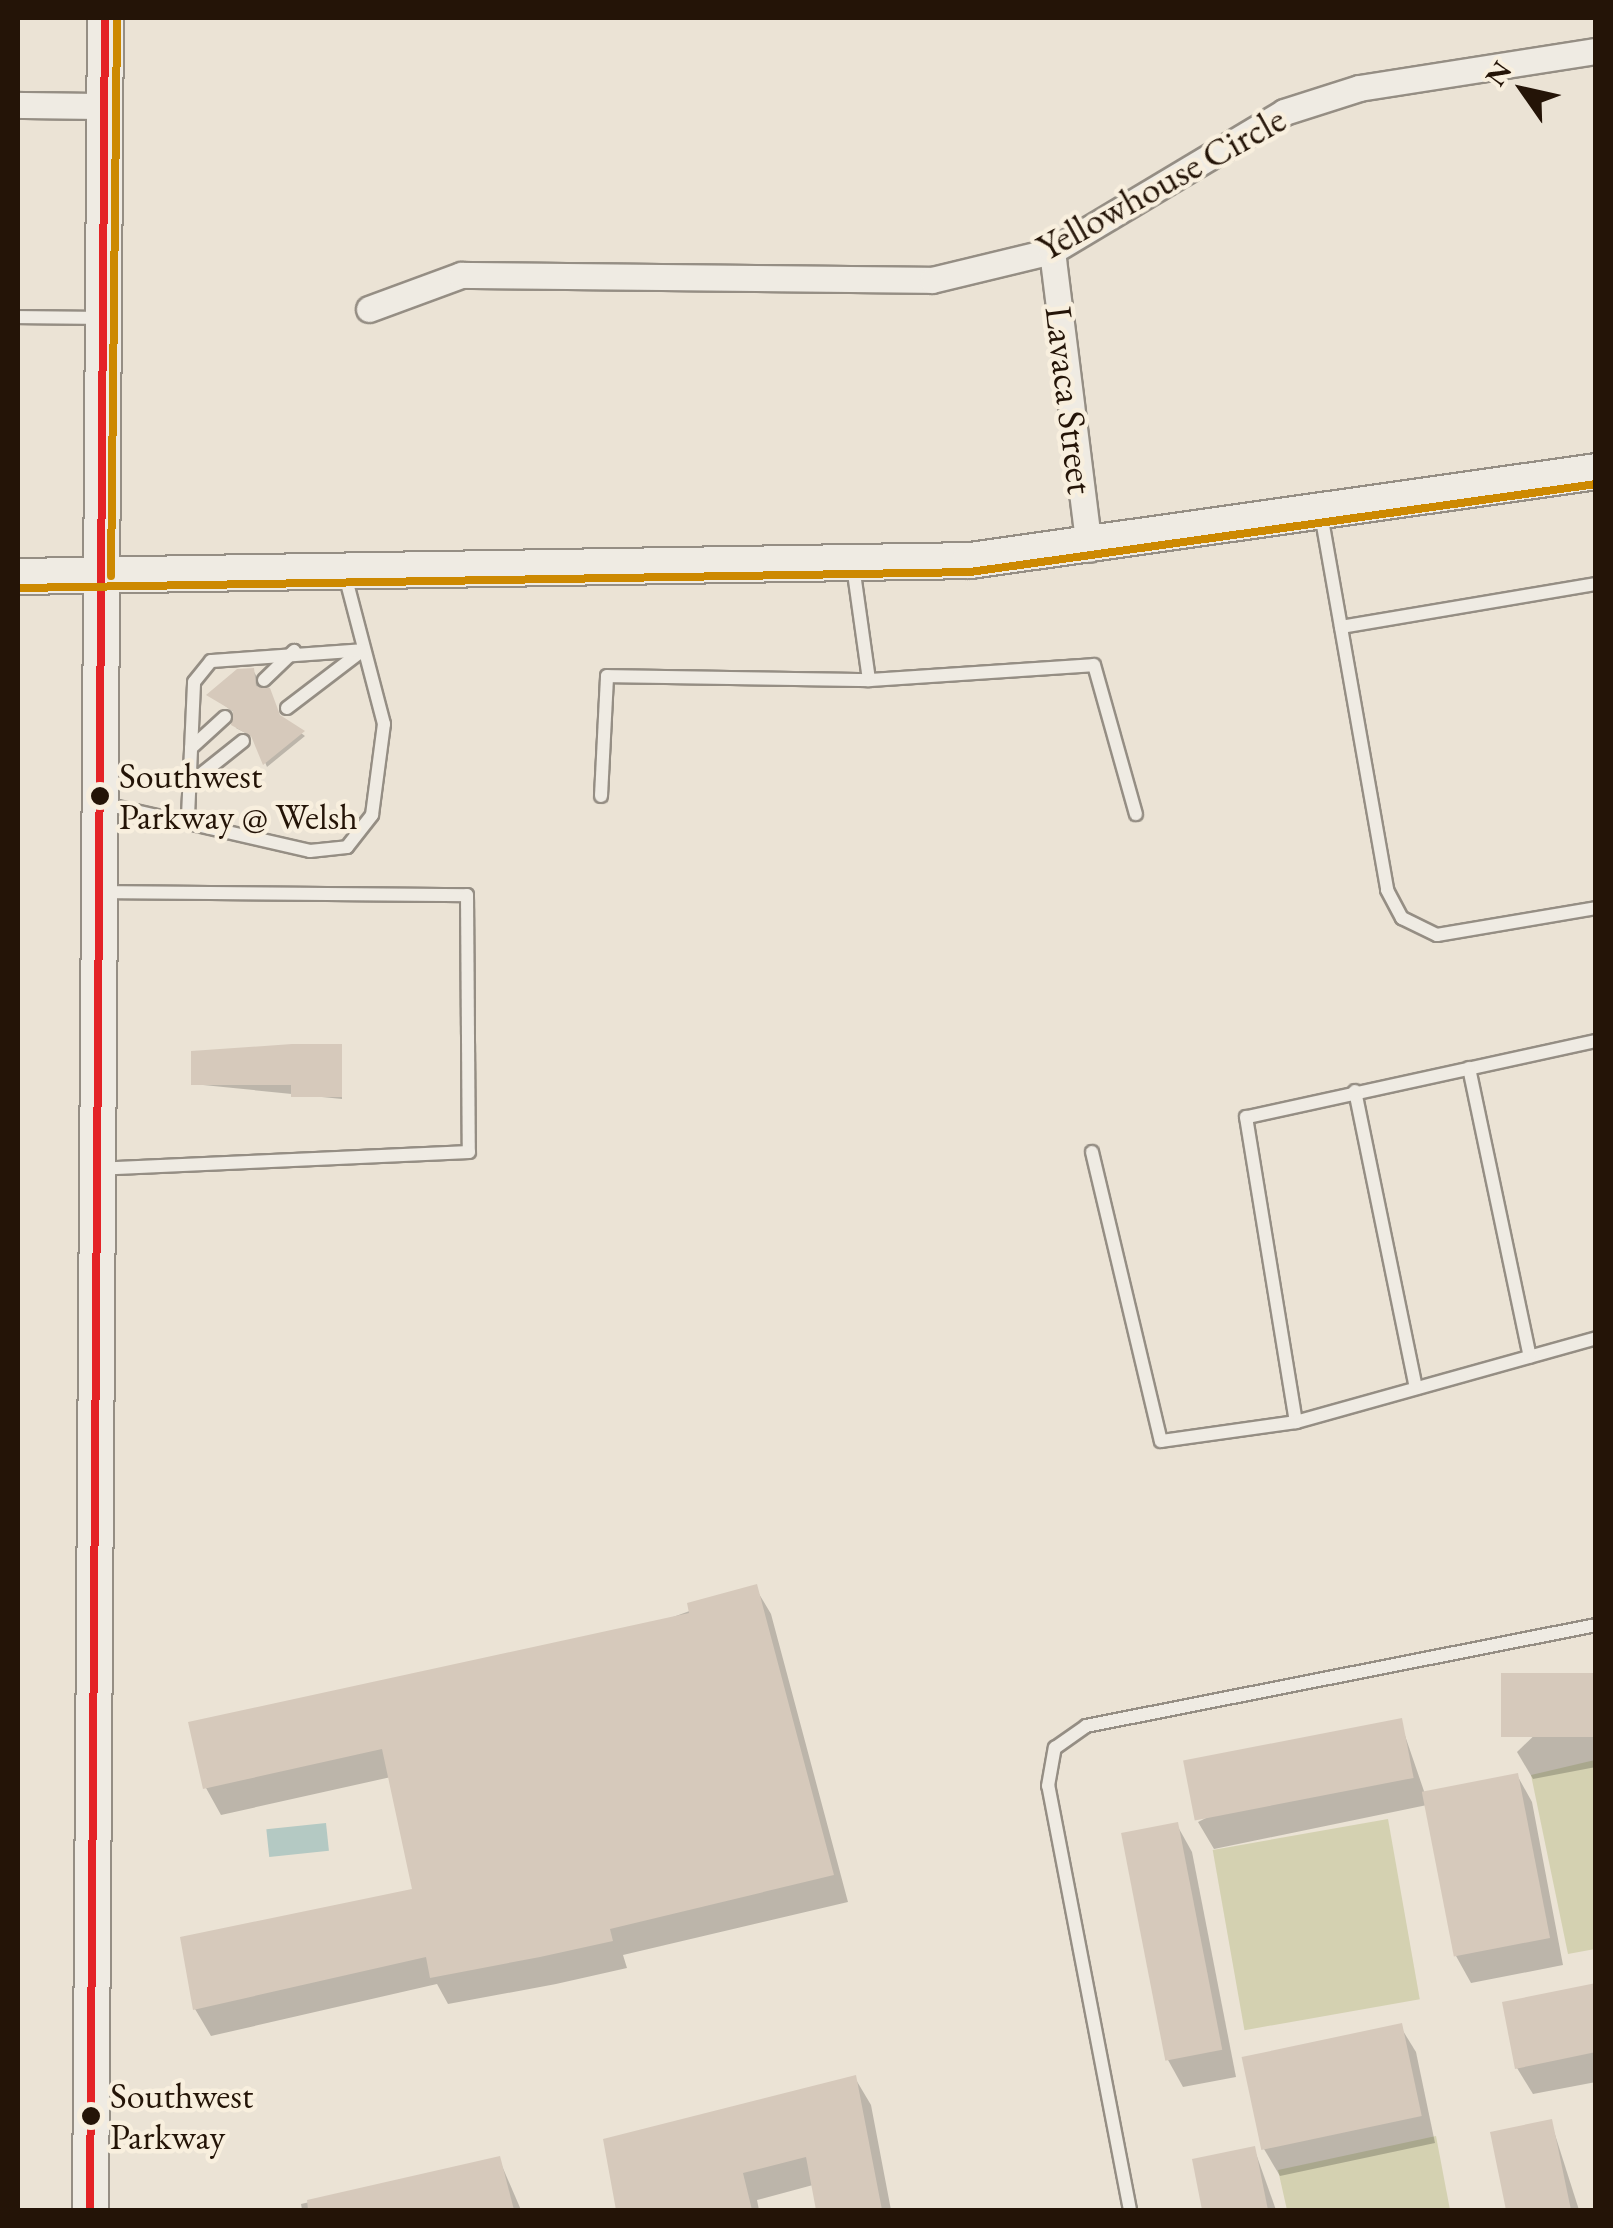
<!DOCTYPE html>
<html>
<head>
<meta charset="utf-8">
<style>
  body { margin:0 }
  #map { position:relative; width:1613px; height:2228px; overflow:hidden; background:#ebe3d5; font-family:"EB Garamond",serif }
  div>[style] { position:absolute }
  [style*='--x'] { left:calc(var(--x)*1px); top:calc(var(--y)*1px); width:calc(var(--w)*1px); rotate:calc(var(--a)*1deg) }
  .green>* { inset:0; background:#d4d1b1; transform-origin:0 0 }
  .water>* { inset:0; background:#b4c9c3; transform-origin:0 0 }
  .shadow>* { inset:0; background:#0003 }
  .building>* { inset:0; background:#d6c9bb; transform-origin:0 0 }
  .roads { filter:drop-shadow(2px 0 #958e84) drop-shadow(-2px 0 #958e84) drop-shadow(0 2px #958e84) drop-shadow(0 -2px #958e84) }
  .lane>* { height:12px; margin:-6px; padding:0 6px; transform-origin:6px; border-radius:6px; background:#efebe3 }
  .street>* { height:25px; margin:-12.5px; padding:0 12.5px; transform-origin:12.5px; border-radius:12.5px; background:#efebe3 }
  .secondary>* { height:35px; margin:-17.5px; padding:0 17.5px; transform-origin:17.5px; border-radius:17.5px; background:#efebe3 }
  .bus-1>* { height:8px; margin:-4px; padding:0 4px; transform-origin:4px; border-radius:4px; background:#e42327 }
  .bus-2>* { height:8px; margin:-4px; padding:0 4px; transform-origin:4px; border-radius:4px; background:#cd8901 }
  .dots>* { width:28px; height:28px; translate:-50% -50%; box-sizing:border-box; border:5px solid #f8efde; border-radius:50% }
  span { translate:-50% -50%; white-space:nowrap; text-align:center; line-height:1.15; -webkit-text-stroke:9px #f8efde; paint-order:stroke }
  .bus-label { font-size:36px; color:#241407 }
  .left { translate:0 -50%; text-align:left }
  .street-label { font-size:38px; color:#241407 }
  .frame { position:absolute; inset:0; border:20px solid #241407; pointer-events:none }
  .north { position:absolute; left:1473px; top:40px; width:100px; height:100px; -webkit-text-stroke:8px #f8efde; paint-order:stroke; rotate:304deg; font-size:28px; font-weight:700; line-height:40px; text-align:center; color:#241407 }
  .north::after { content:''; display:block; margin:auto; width:35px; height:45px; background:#241407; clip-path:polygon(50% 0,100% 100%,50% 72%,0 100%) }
</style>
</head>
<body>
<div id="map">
  <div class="green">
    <div style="clip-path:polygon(1595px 1760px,1595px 1949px,1568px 1954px,1531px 1775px)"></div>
    <div style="left:1388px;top:1819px;width:183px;height:178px;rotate:80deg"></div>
    <div style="clip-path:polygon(1436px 2136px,1450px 2210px,1287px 2210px,1278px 2170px)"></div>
  </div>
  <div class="water">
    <div style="left:326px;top:1823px;width:28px;height:60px;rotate:84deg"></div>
  </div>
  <div class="shadow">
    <div style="clip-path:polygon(253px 670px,279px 717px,305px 736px,267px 767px,255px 738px,236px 728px,235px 713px,210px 695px)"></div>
    <div style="clip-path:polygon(341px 1047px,342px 1099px,193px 1084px)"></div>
    <div style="clip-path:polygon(755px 1587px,771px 1614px,848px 1902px,623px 1955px,627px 1968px,556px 1984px,448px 2004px,437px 1984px,211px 2036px,195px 2009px,414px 1891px,391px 1777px,221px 1815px,206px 1788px)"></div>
    <div style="clip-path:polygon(1596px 1676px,1596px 1767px,1533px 1779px,1517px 1752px)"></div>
    <div style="clip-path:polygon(1400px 1721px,1425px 1794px,1517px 1775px,1532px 1802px,1563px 1965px,1471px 1983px,1456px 1956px,1427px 1805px,1214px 1849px,1198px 1822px)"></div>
    <div style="clip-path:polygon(1177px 1825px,1192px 1852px,1236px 2077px,1183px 2087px,1168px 2060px,1124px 1836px)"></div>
    <div style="clip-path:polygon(1596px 1986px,1596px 2082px,1533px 2094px,1517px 2068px)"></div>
    <div style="clip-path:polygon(1400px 2026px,1416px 2052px,1435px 2143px,1280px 2176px,1264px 2149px)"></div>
    <div style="clip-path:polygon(855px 2078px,871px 2105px,891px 2210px,818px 2210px,813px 2185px,757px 2200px,759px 2210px,619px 2210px,606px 2141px)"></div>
    <div style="clip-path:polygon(1551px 2122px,1579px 2210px,1509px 2210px,1493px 2134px)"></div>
    <div style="clip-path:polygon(1254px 2148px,1276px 2210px,1205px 2210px,1195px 2161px)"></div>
    <div style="clip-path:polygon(499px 2159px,521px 2210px,302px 2210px,301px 2204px)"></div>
  </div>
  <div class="building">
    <div style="clip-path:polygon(254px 668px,256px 686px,270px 688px,280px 715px,305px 731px,263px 765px,251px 736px,231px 725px,233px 711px,206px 695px,237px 669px)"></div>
    <div style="clip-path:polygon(292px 1044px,342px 1044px,342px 1097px,291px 1097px,291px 1085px,191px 1085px,191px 1051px)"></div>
    <div style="clip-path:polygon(757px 1584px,834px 1875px,610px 1929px,613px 1941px,540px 1957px,430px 1978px,426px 1957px,193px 2010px,180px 1937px,412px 1889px,382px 1749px,203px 1789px,188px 1722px,689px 1613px,687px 1603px)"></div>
    <div style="left:1596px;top:1673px;width:64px;height:95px;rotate:90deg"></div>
    <div style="left:1402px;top:1718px;width:61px;height:223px;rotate:79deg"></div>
    <div style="left:1518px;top:1773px;width:168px;height:98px;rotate:79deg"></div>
    <div style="left:1178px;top:1822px;width:232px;height:58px;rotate:79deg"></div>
    <div style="clip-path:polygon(1596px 1983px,1596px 2052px,1515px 2069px,1502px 2002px)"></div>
    <div style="left:1402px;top:2023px;width:95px;height:164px;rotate:78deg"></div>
    <div style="clip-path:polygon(856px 2075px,882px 2210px,816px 2210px,806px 2157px,743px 2173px,752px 2210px,616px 2210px,603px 2139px)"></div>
    <div style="clip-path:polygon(1552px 2119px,1571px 2210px,1506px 2210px,1490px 2132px)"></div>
    <div style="clip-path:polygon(1255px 2146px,1268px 2210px,1202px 2210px,1192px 2159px)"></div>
    <div style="clip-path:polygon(500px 2156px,514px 2210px,308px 2210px,307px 2200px)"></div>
  </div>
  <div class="roads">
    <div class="lane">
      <div style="--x:18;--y:317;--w:82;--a:0.7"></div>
      <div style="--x:1321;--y:514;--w:382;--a:80"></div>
      <div style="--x:1387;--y:890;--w:32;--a:62"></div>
      <div style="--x:1402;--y:918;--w:39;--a:26"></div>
      <div style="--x:1437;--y:935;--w:161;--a:-9.6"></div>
      <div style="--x:853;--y:566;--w:115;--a:82"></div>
      <div style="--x:869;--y:680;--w:225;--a:-3.8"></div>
      <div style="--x:1094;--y:665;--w:155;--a:74.3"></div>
      <div style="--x:1341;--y:627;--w:259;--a:-9.6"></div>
      <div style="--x:264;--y:680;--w:42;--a:-44"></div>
      <div style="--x:287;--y:708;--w:96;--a:-37.3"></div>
      <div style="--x:191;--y:748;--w:46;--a:-42.4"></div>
      <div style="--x:189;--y:784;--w:69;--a:-38.5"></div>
      <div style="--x:601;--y:796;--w:120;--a:-87.1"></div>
      <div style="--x:607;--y:676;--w:262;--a:0.9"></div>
      <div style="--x:105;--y:804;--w:210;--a:12.9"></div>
      <div style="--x:310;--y:851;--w:37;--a:-6"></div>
      <div style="--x:347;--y:847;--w:41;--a:-52"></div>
      <div style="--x:372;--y:815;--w:92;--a:-82.5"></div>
      <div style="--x:384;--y:724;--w:154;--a:-104.7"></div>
      <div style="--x:188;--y:816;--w:134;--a:-87.4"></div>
      <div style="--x:194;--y:682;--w:27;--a:-51"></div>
      <div style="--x:211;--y:661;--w:152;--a:-4.1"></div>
      <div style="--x:99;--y:892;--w:368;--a:0.5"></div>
      <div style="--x:467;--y:895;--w:257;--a:89.6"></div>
      <div style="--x:469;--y:1152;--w:369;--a:177.4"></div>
      <div style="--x:1596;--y:1041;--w:358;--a:167.7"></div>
      <div style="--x:1246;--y:1117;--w:309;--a:80.7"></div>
      <div style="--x:1296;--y:1422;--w:312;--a:-15.6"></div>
      <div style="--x:1469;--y:1068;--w:295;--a:78.1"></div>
      <div style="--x:1355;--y:1091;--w:303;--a:78.4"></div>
      <div style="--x:1092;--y:1152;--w:297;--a:76.6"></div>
      <div style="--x:1161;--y:1441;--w:136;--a:-8"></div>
      <div style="--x:1130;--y:2210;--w:432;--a:-100.9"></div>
      <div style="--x:1048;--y:1786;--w:39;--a:-80"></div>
      <div style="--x:1055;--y:1748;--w:38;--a:-35"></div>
      <div style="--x:1086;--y:1726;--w:520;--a:-11.2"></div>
    </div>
    <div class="street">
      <div style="--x:18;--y:105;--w:86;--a:0.7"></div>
      <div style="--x:1052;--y:251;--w:300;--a:82.9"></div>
      <div style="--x:369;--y:309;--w:98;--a:-20.3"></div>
      <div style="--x:461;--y:275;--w:471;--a:0.6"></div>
      <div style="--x:932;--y:280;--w:123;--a:-13.6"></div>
      <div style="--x:1052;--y:251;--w:270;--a:-30.9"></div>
      <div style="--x:1284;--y:112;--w:79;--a:-17.7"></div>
      <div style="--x:1359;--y:88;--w:240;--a:-8.9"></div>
    </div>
    <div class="secondary">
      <div style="--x:18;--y:576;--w:952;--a:-0.96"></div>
      <div style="--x:970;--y:560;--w:632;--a:-8.09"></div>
      <div style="--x:90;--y:2210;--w:2192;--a:-89.61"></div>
    </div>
  </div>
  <div class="bus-1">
    <div style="--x:90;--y:2210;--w:2192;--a:-89.61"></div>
  </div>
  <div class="bus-2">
    <div style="--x:111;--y:576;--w:558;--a:-89.38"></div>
    <div style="--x:18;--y:588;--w:952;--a:-0.96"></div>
    <div style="--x:970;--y:572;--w:632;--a:-8"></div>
  </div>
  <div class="dots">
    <div style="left:100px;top:796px;background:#241407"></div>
    <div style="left:91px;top:2116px;background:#241407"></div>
  </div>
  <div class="bus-label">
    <span class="left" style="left:119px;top:796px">Southwest<br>Parkway @ Welsh</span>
    <span class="left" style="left:110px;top:2116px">Southwest<br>Parkway</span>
  </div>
  <div class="street-label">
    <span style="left:1161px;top:183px;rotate:-29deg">Yellowhouse Circle</span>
    <span style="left:1070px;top:400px;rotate:83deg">Lavaca Street</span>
  </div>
  <div class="frame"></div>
  <div class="north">N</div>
</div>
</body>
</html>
